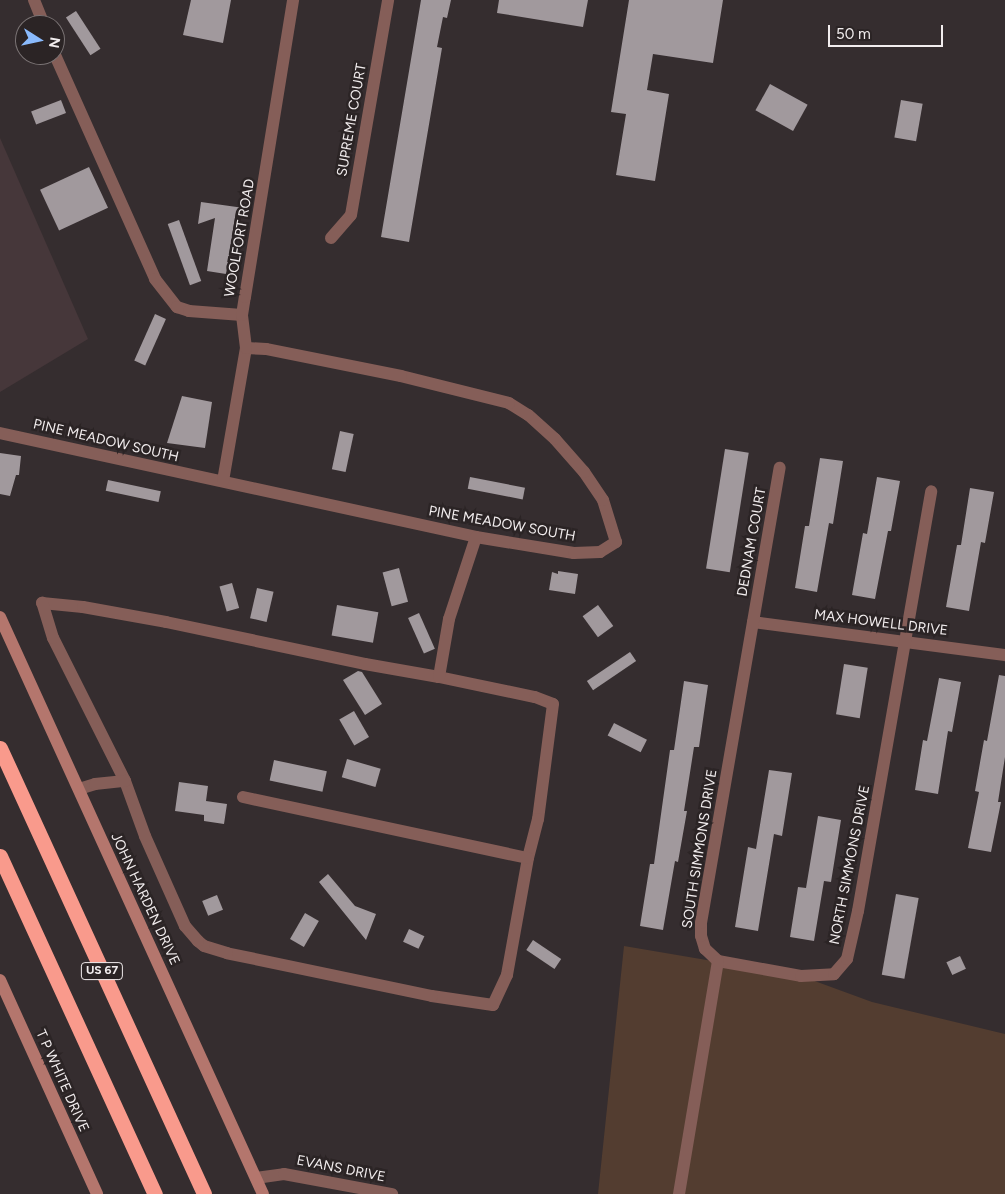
<!DOCTYPE html>
<html>
<head>
<meta charset="utf-8">
<style>
  body { margin:0 }
  #map { position:relative; width:1005px; height:1194px; overflow:hidden; background:#352d2f; font-family:Figtree,sans-serif }
  div>[style] { position:absolute }
  [style*='--x'] { left:calc(var(--x)*1px); top:calc(var(--y)*1px); width:calc(var(--w)*1px); rotate:calc(var(--a)*1deg) }
  .built>* { inset:0; background:#46373a }
  .green>* { inset:0; background:#533d30 }
  .building>* { inset:0; background:#a1999d; transform-origin:0 0 }
  .street>* { height:12px; margin:-6px; padding:0 6px; transform-origin:6px; border-radius:6px; background:#855e58 }
  .secondary>* { height:12px; margin:-6px; padding:0 6px; transform-origin:6px; border-radius:6px; background:#b4766d }
  .highway>* { height:15px; margin:-7.5px; padding:0 7.5px; transform-origin:7.5px; border-radius:7.5px; background:#f99a8c }
  span { translate:-50% -50%; white-space:nowrap; text-align:center; line-height:1.15; -webkit-text-stroke:5px #2b2425; paint-order:stroke }
  .shield-label span { padding:1px 4px; background:#2b2425; border:1px solid; border-radius:4px; -webkit-text-stroke-width:0 }
  .shield-label { font-size:12px; color:#f2edee; font-weight:700 }
  .street-label { font-size:14px; color:#f2edee }
  .north { position:absolute; left:15px; top:15px; width:50px; height:50px; box-sizing:border-box; background:#2b2425; border:1px solid #7b7475; border-radius:50%; rotate:100deg; font-size:14px; font-weight:700; line-height:20px; text-align:center; color:#f2edee }
  .north::after { content:''; display:block; margin:auto; width:18px; height:22px; background:#8abafc; clip-path:polygon(50% 0,100% 100%,50% 72%,0 100%) }
  .scale { position:absolute; left:828px; top:25px; width:115px; height:22px; box-sizing:border-box; border:2px solid #f2edee; border-top:0; padding-left:6px; font-size:15px; line-height:18px; white-space:nowrap; color:#f2edee; -webkit-text-stroke:4px #2b2425; paint-order:stroke }
</style>
</head>
<body>
<div id="map">
  <div class="built">
    <div style="clip-path:polygon(0 138px,88px 339px,0 392px)"></div>
  </div>
  <div class="green">
    <div style="clip-path:polygon(624px 946px,801px 976px,872px 1002px,1005px 1034px,1005px 1194px,598px 1194px)"></div>
  </div>
  <div class="building">
    <div style="clip-path:polygon(191px 0,231px 0,223px 43px,183px 35px)"></div>
    <div style="clip-path:polygon(421px 0,451px 0,447px 18px,443px 17px,437px 47px,442px 48px,409px 242px,381px 237px)"></div>
    <div style="clip-path:polygon(499px 0,588px 0,583px 27px,497px 13px)"></div>
    <div style="clip-path:polygon(629px 0,723px 0,713px 63px,653px 54px,647px 90px,669px 94px,655px 181px,616px 175px,626px 114px,611px 112px)"></div>
    <div style="left:76px;top:11px;width:45px;height:12px;rotate:57deg"></div>
    <div style="left:770px;top:84px;width:43px;height:30px;rotate:29deg"></div>
    <div style="left:61px;top:100px;width:14px;height:32px;rotate:69deg"></div>
    <div style="left:901px;top:100px;width:22px;height:38px;rotate:10deg"></div>
    <div style="left:89px;top:167px;width:45px;height:54px;rotate:65deg"></div>
    <div style="clip-path:polygon(201px 202px,244px 208px,236px 211px,226px 274px,207px 271px,215px 218px,198px 224px)"></div>
    <div style="left:179px;top:220px;width:65px;height:12px;rotate:70deg"></div>
    <div style="left:155px;top:314px;width:12px;height:51px;rotate:24deg"></div>
    <div style="clip-path:polygon(182px 396px,212px 402px,205px 448px,167px 443px)"></div>
    <div style="left:340px;top:431px;width:14px;height:39px;rotate:12deg"></div>
    <div style="left:725px;top:449px;width:24px;height:121px;rotate:9deg"></div>
    <div style="clip-path:polygon(0 453px,21px 456px,19px 475px,16px 475px,10px 496px,0 494px)"></div>
    <div style="clip-path:polygon(820px 458px,843px 461px,833px 524px,829px 523px,817px 592px,795px 588px,805px 526px,809px 526px)"></div>
    <div style="left:470px;top:477px;width:56px;height:12px;rotate:11deg"></div>
    <div style="clip-path:polygon(877px 477px,900px 481px,891px 531px,888px 531px,875px 599px,852px 595px,863px 533px,867px 534px)"></div>
    <div style="left:108px;top:480px;width:54px;height:11px;rotate:12deg"></div>
    <div style="clip-path:polygon(970px 488px,994px 492px,985px 543px,981px 542px,969px 611px,946px 607px,957px 545px,961px 545px)"></div>
    <div style="left:399px;top:568px;width:35px;height:17px;rotate:75deg"></div>
    <div style="clip-path:polygon(558px 571px,578px 574px,575px 594px,549px 590px,552px 572px,558px 574px)"></div>
    <div style="left:232px;top:583px;width:26px;height:13px;rotate:74deg"></div>
    <div style="left:257px;top:588px;width:17px;height:31px;rotate:13deg"></div>
    <div style="left:337px;top:605px;width:42px;height:31px;rotate:10deg"></div>
    <div style="left:598px;top:605px;width:26px;height:19px;rotate:54deg"></div>
    <div style="left:419px;top:613px;width:39px;height:12px;rotate:66deg"></div>
    <div style="left:630px;top:652px;width:11px;height:52px;rotate:56deg"></div>
    <div style="left:844px;top:664px;width:24px;height:51px;rotate:9deg"></div>
    <div style="clip-path:polygon(358px 671px,362px 672px,382px 704px,365px 715px,343px 680px)"></div>
    <div style="clip-path:polygon(999px 675px,1005px 676px,1005px 757px,998px 802px,1001px 802px,991px 852px,968px 848px,979px 792px,975px 791px,984px 740px,987px 741px)"></div>
    <div style="clip-path:polygon(939px 678px,961px 682px,952px 732px,948px 731px,938px 794px,915px 790px,923px 740px,927px 741px)"></div>
    <div style="clip-path:polygon(684px 681px,708px 685px,699px 747px,694px 747px,684px 811px,687px 811px,678px 862px,675px 861px,663px 930px,640px 926px,650px 864px,654px 864px,670px 750px,674px 750px)"></div>
    <div style="left:354px;top:711px;width:30px;height:17px;rotate:60deg"></div>
    <div style="left:614px;top:723px;width:37px;height:14px;rotate:27deg"></div>
    <div style="left:347px;top:759px;width:35px;height:19px;rotate:16deg"></div>
    <div style="left:274px;top:760px;width:54px;height:21px;rotate:12deg"></div>
    <div style="clip-path:polygon(769px 770px,792px 773px,782px 836px,774px 834px,758px 931px,735px 927px,748px 847px,756px 849px)"></div>
    <div style="clip-path:polygon(179px 782px,208px 786px,206px 801px,227px 804px,224px 824px,204px 821px,204px 815px,175px 811px)"></div>
    <div style="clip-path:polygon(818px 816px,841px 820px,831px 882px,824px 881px,814px 941px,790px 937px,798px 887px,806px 888px)"></div>
    <div style="clip-path:polygon(328px 874px,355px 906px,376px 914px,366px 940px,319px 882px)"></div>
    <div style="left:896px;top:894px;width:23px;height:82px;rotate:10deg"></div>
    <div style="left:217px;top:895px;width:16px;height:16px;rotate:68deg"></div>
    <div style="left:305px;top:913px;width:16px;height:30px;rotate:30deg"></div>
    <div style="left:409px;top:929px;width:17px;height:14px;rotate:25deg"></div>
    <div style="left:533px;top:940px;width:34px;height:12px;rotate:34deg"></div>
    <div style="left:960px;top:956px;width:14px;height:15px;rotate:65deg"></div>
  </div>
  <div class="street">
    <div style="--x:34;--y:0;--w:27;--a:68"></div>
    <div style="--x:55;--y:55;--w:245;--a:65.9"></div>
    <div style="--x:155;--y:279;--w:36;--a:52"></div>
    <div style="--x:177;--y:307;--w:13;--a:18"></div>
    <div style="--x:189;--y:311;--w:53;--a:4.3"></div>
    <div style="--x:331;--y:238;--w:30;--a:-49"></div>
    <div style="--x:351;--y:215;--w:218;--a:-80.2"></div>
    <div style="--x:0;--y:433;--w:487;--a:12.3"></div>
    <div style="--x:476;--y:537;--w:99;--a:9.3"></div>
    <div style="--x:574;--y:553;--w:26;--a:-2"></div>
    <div style="--x:600;--y:552;--w:19;--a:-32"></div>
    <div style="--x:616;--y:542;--w:44;--a:-107.2"></div>
    <div style="--x:603;--y:500;--w:34;--a:-124"></div>
    <div style="--x:584;--y:472;--w:44;--a:-131.3"></div>
    <div style="--x:555;--y:439;--w:36;--a:-138"></div>
    <div style="--x:528;--y:415;--w:22;--a:-148"></div>
    <div style="--x:509;--y:403;--w:111;--a:-166"></div>
    <div style="--x:401;--y:376;--w:138;--a:-168.7"></div>
    <div style="--x:266;--y:349;--w:20;--a:-177"></div>
    <div style="--x:223;--y:481;--w:135;--a:-80.2"></div>
    <div style="--x:246;--y:348;--w:33;--a:-97"></div>
    <div style="--x:242;--y:315;--w:18;--a:-81"></div>
    <div style="--x:245;--y:297;--w:301;--a:-80.8"></div>
    <div style="--x:42;--y:603;--w:41;--a:5.6"></div>
    <div style="--x:83;--y:607;--w:84;--a:10.2"></div>
    <div style="--x:166;--y:622;--w:203;--a:11.9"></div>
    <div style="--x:365;--y:664;--w:75;--a:10"></div>
    <div style="--x:439;--y:677;--w:98;--a:11.8"></div>
    <div style="--x:535;--y:697;--w:19;--a:21"></div>
    <div style="--x:553;--y:704;--w:116;--a:97.4"></div>
    <div style="--x:538;--y:819;--w:40;--a:104.4"></div>
    <div style="--x:528;--y:858;--w:119;--a:100.2"></div>
    <div style="--x:507;--y:975;--w:33;--a:115"></div>
    <div style="--x:493;--y:1005;--w:62;--a:-171.6"></div>
    <div style="--x:432;--y:996;--w:209;--a:-168.2"></div>
    <div style="--x:227;--y:953;--w:24;--a:-163"></div>
    <div style="--x:204;--y:946;--w:8;--a:-140"></div>
    <div style="--x:198;--y:941;--w:20;--a:-131"></div>
    <div style="--x:185;--y:926;--w:98;--a:-114"></div>
    <div style="--x:145;--y:836;--w:59;--a:-110"></div>
    <div style="--x:125;--y:781;--w:160;--a:-116.7"></div>
    <div style="--x:53;--y:638;--w:37;--a:-107"></div>
    <div style="--x:753;--y:622;--w:254;--a:7.5"></div>
    <div style="--x:439;--y:677;--w:59;--a:-80.2"></div>
    <div style="--x:449;--y:619;--w:86;--a:-71.8"></div>
    <div style="--x:79;--y:789;--w:17;--a:-17"></div>
    <div style="--x:95;--y:784;--w:30;--a:-6"></div>
    <div style="--x:243;--y:797;--w:291;--a:12.1"></div>
    <div style="--x:718;--y:961;--w:84;--a:10.2"></div>
    <div style="--x:801;--y:976;--w:33;--a:-3"></div>
    <div style="--x:834;--y:974;--w:20;--a:-49"></div>
    <div style="--x:847;--y:959;--w:49;--a:-77.1"></div>
    <div style="--x:858;--y:911;--w:426;--a:-80.1"></div>
    <div style="--x:718;--y:961;--w:18;--a:-137"></div>
    <div style="--x:705;--y:949;--w:14;--a:-107"></div>
    <div style="--x:701;--y:936;--w:13;--a:-90"></div>
    <div style="--x:701;--y:923;--w:462;--a:-80.2"></div>
    <div style="--x:256;--y:1178;--w:28;--a:-8"></div>
    <div style="--x:284;--y:1174;--w:110;--a:10.5"></div>
    <div style="--x:679;--y:1194;--w:236;--a:-80.5"></div>
  </div>
  <div class="secondary">
    <div style="--x:0;--y:617;--w:634;--a:65.5"></div>
    <div style="--x:0;--y:980;--w:235;--a:65.6"></div>
  </div>
  <div class="highway">
    <div style="--x:0;--y:748;--w:490;--a:65.4"></div>
    <div style="--x:0;--y:856;--w:372;--a:65.4"></div>
  </div>
  <div class="shield-label">
    <span style="left:102px;top:971px">US 67</span>
  </div>
  <div class="street-label">
    <span style="left:352px;top:120px;rotate:-80deg">SUPREME COURT</span>
    <span style="left:240px;top:238px;rotate:-80deg">WOOLFORT ROAD</span>
    <span style="left:106px;top:441px;rotate:13deg">PINE MEADOW SOUTH</span>
    <span style="left:502px;top:524px;rotate:10deg">PINE MEADOW SOUTH</span>
    <span style="left:752px;top:542px;rotate:-80deg">DEDNAM COURT</span>
    <span style="left:881px;top:623px;rotate:7deg">MAX HOWELL DRIVE</span>
    <span style="left:700px;top:849px;rotate:-81deg">SOUTH SIMMONS DRIVE</span>
    <span style="left:850px;top:865px;rotate:-79deg">NORTH SIMMONS DRIVE</span>
    <span style="left:145px;top:899px;rotate:65deg">JOHN HARDEN DRIVE</span>
    <span style="left:62px;top:1081px;rotate:66deg">T P WHITE DRIVE</span>
    <span style="left:341px;top:1169px;rotate:11deg">EVANS DRIVE</span>
  </div>
  <div class="north">N</div>
  <div class="scale">50 m</div>
</div>
</body>
</html>
